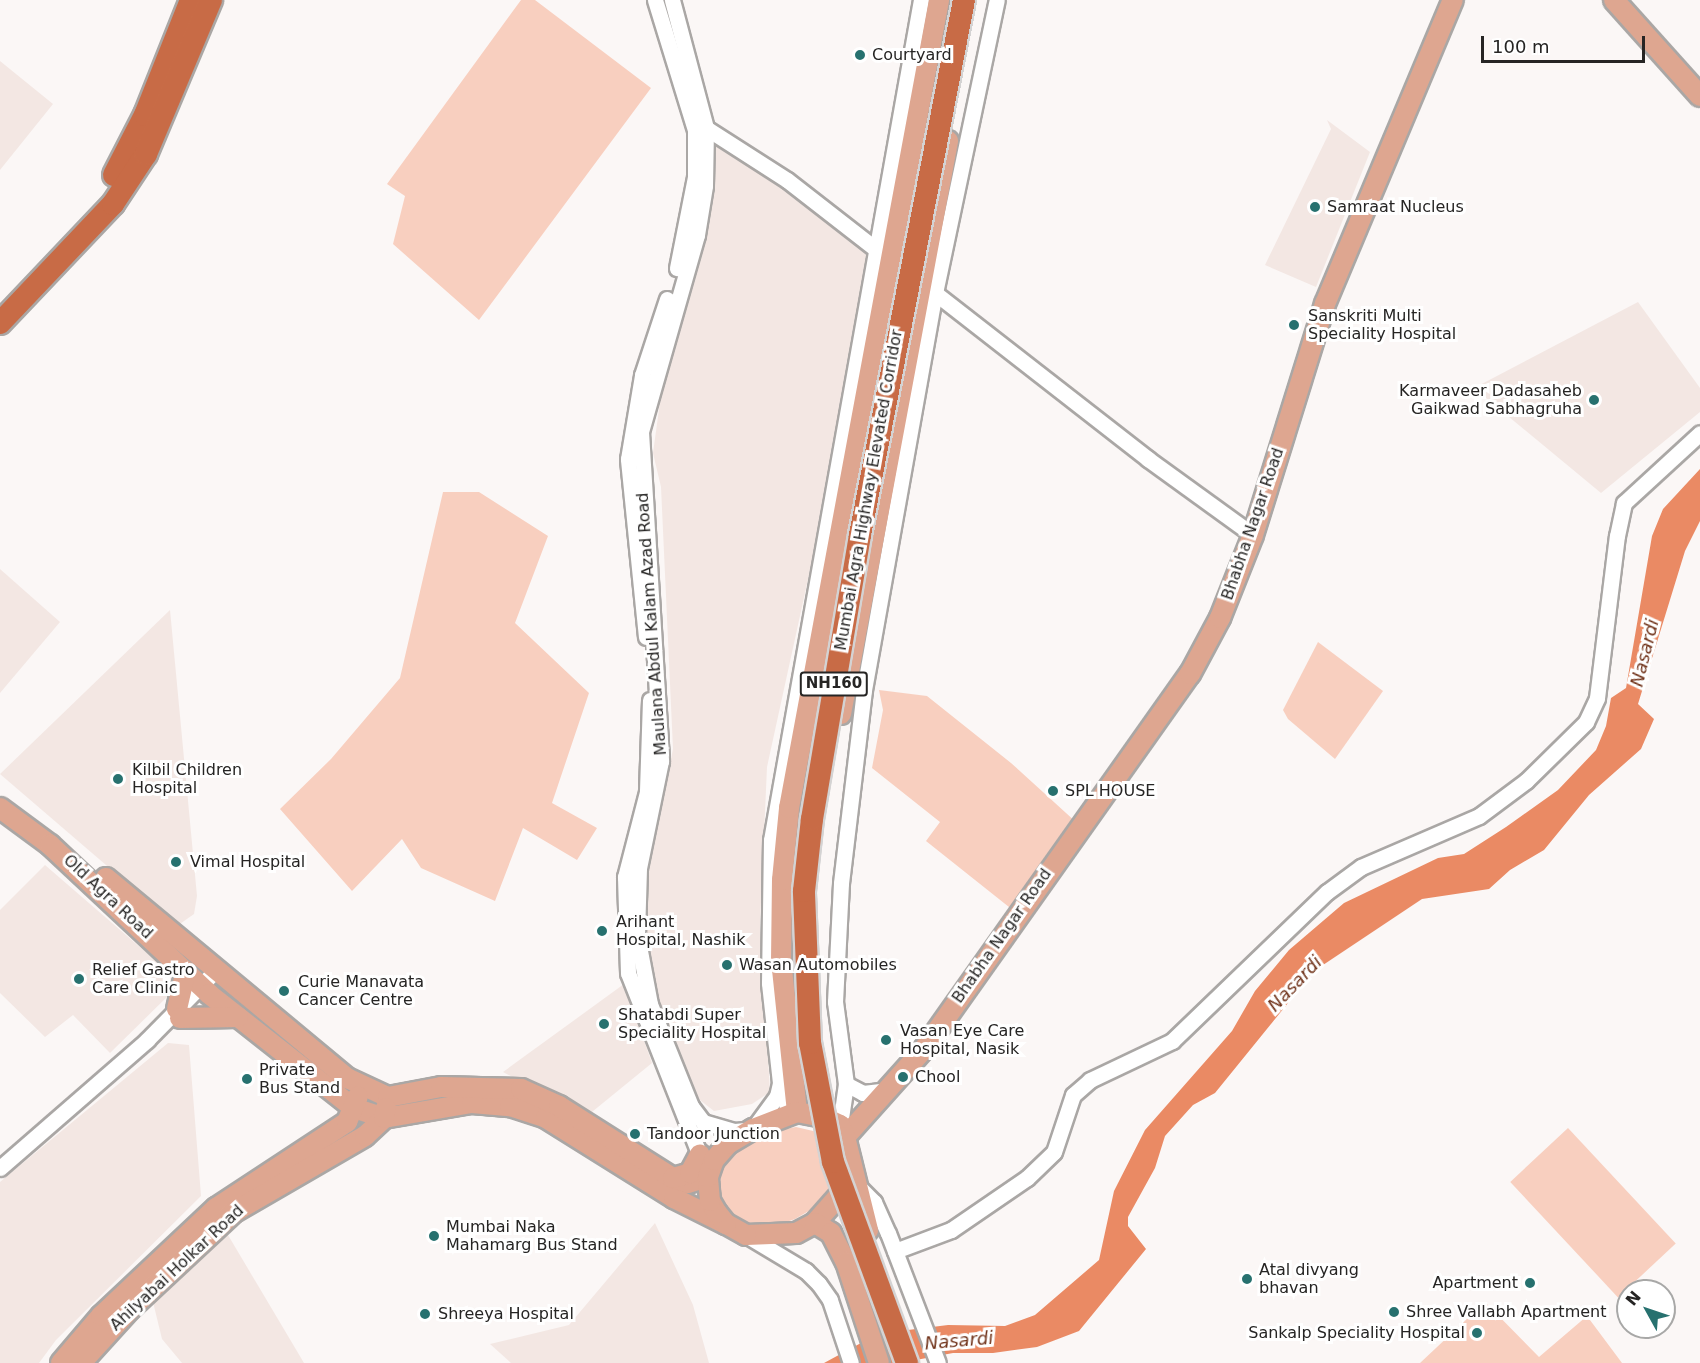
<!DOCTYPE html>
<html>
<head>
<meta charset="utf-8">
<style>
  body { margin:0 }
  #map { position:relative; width:1700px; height:1363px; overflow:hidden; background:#fbf7f6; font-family:"DejaVu Sans",sans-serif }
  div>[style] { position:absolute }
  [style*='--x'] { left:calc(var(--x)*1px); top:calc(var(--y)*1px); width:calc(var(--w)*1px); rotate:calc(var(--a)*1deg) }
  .built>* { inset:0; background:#f3e7e3 }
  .green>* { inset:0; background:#f8cfbf; transform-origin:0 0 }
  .water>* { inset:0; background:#ea8a64 }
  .roads { filter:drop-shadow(2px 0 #aaa7a5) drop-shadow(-2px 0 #aaa7a5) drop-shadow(0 2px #aaa7a5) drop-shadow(0 -2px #aaa7a5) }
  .minor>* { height:15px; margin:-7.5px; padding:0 7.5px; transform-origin:7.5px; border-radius:7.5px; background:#fff }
  .major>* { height:20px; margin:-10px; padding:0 10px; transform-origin:10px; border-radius:10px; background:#dea690 }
  .highway>* { height:22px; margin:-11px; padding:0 11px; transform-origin:11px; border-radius:11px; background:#c86b46 }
  .bridges { filter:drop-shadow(2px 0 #d4d3d3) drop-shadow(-2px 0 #d4d3d3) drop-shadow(0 2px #d4d3d3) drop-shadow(0 -2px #d4d3d3) }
  .highway-bridge>* { height:22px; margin:-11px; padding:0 11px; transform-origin:11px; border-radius:11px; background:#c86b46 }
  .dots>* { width:16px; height:16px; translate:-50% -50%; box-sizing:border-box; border:3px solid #fff; border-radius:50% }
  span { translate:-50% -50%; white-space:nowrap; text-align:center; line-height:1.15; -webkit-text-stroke:6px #fff; paint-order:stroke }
  .shield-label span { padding:2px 4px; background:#fff; border:2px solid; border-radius:4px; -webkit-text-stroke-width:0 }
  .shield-label { font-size:15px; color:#262524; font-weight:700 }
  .poi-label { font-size:16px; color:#262524 }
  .left { translate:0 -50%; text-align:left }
  .right { translate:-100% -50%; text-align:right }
  .street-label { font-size:16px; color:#262524 }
  .water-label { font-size:18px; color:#703219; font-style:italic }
  .north { position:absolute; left:1616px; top:1279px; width:60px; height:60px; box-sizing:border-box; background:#fff; border:2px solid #a8a8a7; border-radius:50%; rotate:310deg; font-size:16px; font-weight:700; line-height:24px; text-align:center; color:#262524 }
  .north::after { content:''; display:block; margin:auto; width:21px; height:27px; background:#27716f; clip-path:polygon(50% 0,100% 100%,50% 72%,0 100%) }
  .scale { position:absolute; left:1481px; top:36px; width:164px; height:27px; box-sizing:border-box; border:3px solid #262524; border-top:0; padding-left:8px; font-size:18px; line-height:21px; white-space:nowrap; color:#262524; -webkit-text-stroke:4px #fff; paint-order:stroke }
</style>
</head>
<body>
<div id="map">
  <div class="built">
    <div style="clip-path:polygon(0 61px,53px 104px,0 170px)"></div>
    <div style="clip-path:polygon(1327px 120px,1370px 152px,1316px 287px,1265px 265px,1331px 129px)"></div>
    <div style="clip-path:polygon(716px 132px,870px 253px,829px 483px,767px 767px,760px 925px,770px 1092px,752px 1104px,714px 1111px,696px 1097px,649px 979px,644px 921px,647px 879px,673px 749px,661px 487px,653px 453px,663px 380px,705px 234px)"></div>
    <div style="clip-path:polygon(1638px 302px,1700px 388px,1700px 412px,1601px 493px,1474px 388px)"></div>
    <div style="clip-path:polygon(0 569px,60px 622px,0 693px)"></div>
    <div style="clip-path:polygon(170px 610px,197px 896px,194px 914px,177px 926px,0 774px)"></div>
    <div style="clip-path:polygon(45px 865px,171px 974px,171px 993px,110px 1053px,73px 1015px,45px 1037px,0 993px,0 910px)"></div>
    <div style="clip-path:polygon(624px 984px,652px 1063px,587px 1116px,503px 1072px)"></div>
    <div style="clip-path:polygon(168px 1043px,189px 1045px,201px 1196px,56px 1340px,39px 1363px,0 1363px,0 1182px)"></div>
    <div style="clip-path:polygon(655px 1223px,693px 1305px,709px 1363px,511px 1363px,490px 1344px,569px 1325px)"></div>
    <div style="clip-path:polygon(225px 1230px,304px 1363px,182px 1363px,162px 1339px,152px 1298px)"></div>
  </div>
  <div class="green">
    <div style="clip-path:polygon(521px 0,535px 0,651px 88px,479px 320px,393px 244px,405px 196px,387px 184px)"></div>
    <div style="clip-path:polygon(443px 492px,479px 492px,548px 536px,515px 623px,589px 693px,552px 803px,597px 828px,577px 860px,523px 828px,495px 901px,421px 868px,402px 839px,352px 891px,280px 809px,331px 759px,400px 678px)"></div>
    <div style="clip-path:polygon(1318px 642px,1383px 691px,1335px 759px,1288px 719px,1283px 710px)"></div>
    <div style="clip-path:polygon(879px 690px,927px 696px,1011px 763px,1077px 823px,1014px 911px,926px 841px,940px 822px,872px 768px,883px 710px)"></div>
    <div style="clip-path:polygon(796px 1127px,826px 1134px,838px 1180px,814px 1208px,795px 1219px,775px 1226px,753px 1226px,734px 1217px,725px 1209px,718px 1195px,722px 1169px,743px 1146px,765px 1133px)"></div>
    <div style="left:1568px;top:1128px;width:158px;height:79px;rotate:47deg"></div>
    <div style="clip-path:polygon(1485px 1302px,1539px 1357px,1587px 1316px,1622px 1363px,1420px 1363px)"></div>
  </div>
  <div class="water">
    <div style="clip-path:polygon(1700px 469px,1700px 521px,1685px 551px,1638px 704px,1654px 719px,1641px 749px,1589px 795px,1544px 850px,1510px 870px,1489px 889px,1422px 899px,1314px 971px,1215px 1093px,1193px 1105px,1165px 1136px,1155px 1168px,1128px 1217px,1128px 1226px,1146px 1249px,1079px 1331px,1037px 1347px,993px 1353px,953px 1353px,900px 1363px,824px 1363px,861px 1343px,900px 1331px,948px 1325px,1005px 1326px,1035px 1315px,1099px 1260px,1114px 1191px,1145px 1130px,1232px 1031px,1255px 991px,1289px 950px,1344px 903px,1438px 858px,1464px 854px,1506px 827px,1558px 790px,1596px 750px,1606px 726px,1611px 698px,1626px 688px,1652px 536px,1663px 509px)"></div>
  </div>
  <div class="roads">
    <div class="minor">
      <div style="--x:655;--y:0;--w:136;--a:72.9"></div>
      <div style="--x:695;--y:130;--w:47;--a:90"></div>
      <div style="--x:695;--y:177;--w:93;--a:101.2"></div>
      <div style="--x:672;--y:0;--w:132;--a:75.1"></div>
      <div style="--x:706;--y:128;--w:58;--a:91"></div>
      <div style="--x:705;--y:186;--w:50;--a:99.3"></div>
      <div style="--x:697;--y:235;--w:205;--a:105.9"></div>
      <div style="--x:641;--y:432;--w:330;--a:86.5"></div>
      <div style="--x:661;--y:761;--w:109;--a:101.6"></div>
      <div style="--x:639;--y:868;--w:67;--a:91.7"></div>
      <div style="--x:637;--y:935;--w:70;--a:79.3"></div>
      <div style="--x:650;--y:1004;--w:110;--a:68.1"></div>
      <div style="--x:691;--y:1106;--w:20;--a:53"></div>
      <div style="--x:703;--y:1122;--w:33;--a:16"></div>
      <div style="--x:735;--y:1131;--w:18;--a:-6"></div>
      <div style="--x:753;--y:1129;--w:41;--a:-54"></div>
      <div style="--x:777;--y:1096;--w:13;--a:-77"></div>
      <div style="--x:700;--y:129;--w:6;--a:-9"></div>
      <div style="--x:706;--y:128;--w:96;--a:32.7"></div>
      <div style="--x:787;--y:180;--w:114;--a:37.9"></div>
      <div style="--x:935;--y:293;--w:270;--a:37.9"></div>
      <div style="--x:1148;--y:459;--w:130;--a:35.9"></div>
      <div style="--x:646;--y:637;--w:179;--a:-95.8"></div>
      <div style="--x:628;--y:459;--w:85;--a:-80.5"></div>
      <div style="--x:642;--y:375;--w:80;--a:-71.8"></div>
      <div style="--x:650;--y:700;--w:92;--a:91.9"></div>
      <div style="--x:647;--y:792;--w:88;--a:104.5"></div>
      <div style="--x:625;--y:877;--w:96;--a:88.2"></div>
      <div style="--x:628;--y:973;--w:204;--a:68.5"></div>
      <div style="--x:846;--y:1084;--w:19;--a:28"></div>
      <div style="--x:863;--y:1093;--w:24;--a:-7"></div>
      <div style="--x:789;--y:1114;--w:32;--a:-106"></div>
      <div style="--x:780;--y:1083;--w:101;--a:-96.3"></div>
      <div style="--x:769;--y:983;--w:143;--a:-89.2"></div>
      <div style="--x:771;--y:840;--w:853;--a:-79.88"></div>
      <div style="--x:840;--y:1125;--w:41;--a:-81.7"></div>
      <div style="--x:846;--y:1084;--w:83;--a:-97.6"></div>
      <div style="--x:835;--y:1002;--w:119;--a:-87.1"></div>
      <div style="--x:841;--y:883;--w:194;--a:-83.2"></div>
      <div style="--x:864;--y:690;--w:403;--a:-79.9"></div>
      <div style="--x:935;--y:293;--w:299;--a:-78.1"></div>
      <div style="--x:0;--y:1168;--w:195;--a:-41"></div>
      <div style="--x:147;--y:1040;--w:100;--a:-45.4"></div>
      <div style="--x:857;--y:1185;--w:24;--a:45"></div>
      <div style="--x:874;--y:1202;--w:34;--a:66"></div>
      <div style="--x:888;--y:1233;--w:139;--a:69"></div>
      <div style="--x:746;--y:1235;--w:70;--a:31"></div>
      <div style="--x:806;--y:1271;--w:18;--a:45"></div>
      <div style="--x:819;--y:1284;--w:19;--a:55"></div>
      <div style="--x:830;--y:1300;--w:66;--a:71.6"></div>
      <div style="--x:895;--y:1251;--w:60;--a:-20.6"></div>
      <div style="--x:951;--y:1230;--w:92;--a:-34.4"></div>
      <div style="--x:1027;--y:1178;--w:37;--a:-44"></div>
      <div style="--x:1054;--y:1152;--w:60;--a:-71.6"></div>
      <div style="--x:1073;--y:1095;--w:23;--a:-41"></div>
      <div style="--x:1090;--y:1080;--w:91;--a:-25.4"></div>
      <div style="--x:1172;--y:1041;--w:215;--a:-43.9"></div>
      <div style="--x:1327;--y:892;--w:42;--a:-36.3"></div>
      <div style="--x:1361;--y:867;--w:129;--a:-23.4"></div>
      <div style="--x:1479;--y:816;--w:59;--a:-36.7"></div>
      <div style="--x:1526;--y:781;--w:84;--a:-44.5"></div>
      <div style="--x:1586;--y:722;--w:26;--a:-65"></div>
      <div style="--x:1597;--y:698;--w:163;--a:-83"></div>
      <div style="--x:1617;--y:536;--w:34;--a:-78"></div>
      <div style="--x:1624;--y:503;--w:103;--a:-42.6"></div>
    </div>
    <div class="major">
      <div style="--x:1614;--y:0;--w:129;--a:48.1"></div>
      <div style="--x:841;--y:714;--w:583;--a:-79.42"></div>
      <div style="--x:0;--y:808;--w:62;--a:36.5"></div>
      <div style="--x:50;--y:845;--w:218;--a:43.1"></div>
      <div style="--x:209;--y:994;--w:184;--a:38.2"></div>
      <div style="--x:354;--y:1108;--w:32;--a:18"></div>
      <div style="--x:384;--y:1118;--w:89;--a:-9.7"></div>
      <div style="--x:472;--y:1103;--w:38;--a:5"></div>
      <div style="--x:510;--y:1106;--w:38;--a:18"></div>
      <div style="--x:546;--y:1118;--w:151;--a:32"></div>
      <div style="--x:674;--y:1198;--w:58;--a:26.6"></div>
      <div style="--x:106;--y:878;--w:313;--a:39.7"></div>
      <div style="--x:347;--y:1078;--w:45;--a:24.9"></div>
      <div style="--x:388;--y:1097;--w:54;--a:-10.7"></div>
      <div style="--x:441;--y:1087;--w:80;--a:1.4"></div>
      <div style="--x:521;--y:1089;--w:42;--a:24.1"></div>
      <div style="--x:559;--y:1106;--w:135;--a:32.3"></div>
      <div style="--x:673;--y:1178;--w:16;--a:18"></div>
      <div style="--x:688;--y:1183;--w:21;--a:-17"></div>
      <div style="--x:177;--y:1009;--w:39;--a:-77"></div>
      <div style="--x:180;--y:1018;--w:58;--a:-1"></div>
      <div style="--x:797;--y:1112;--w:152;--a:-96"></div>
      <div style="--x:781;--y:961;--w:81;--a:-89.3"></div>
      <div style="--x:782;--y:880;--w:72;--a:-84.4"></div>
      <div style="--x:789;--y:808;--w:822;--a:-79.48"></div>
      <div style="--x:845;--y:1137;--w:118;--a:-48.1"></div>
      <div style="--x:924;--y:1049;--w:460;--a:-54.7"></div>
      <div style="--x:1190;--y:674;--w:64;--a:-61.8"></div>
      <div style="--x:1220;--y:618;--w:89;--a:-68.3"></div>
      <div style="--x:1253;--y:535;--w:242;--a:-72.7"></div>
      <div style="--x:1325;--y:304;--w:330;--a:-67.2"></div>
      <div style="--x:673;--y:1178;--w:18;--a:-16"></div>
      <div style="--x:690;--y:1173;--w:21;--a:-62"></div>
      <div style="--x:853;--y:1180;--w:57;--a:131.5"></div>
      <div style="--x:815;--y:1223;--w:21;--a:152"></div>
      <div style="--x:796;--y:1233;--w:50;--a:177.7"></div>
      <div style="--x:746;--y:1235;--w:23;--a:-151"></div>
      <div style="--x:726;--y:1224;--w:14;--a:-129"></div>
      <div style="--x:717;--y:1213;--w:14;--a:-120"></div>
      <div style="--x:710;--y:1201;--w:24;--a:-95"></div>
      <div style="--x:708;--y:1177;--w:18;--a:-71"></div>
      <div style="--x:714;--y:1160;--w:21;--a:-49"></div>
      <div style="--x:728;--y:1144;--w:29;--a:-31"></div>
      <div style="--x:753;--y:1129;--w:47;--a:-21.1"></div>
      <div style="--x:797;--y:1112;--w:26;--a:11"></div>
      <div style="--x:823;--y:1117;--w:19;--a:25"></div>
      <div style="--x:840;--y:1125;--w:13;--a:67"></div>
      <div style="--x:845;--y:1137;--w:96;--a:76.1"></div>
      <div style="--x:815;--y:1223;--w:19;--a:32"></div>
      <div style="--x:831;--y:1233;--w:33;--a:63"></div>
      <div style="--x:846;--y:1262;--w:106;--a:71.9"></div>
      <div style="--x:61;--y:1363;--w:62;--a:-49.6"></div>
      <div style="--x:101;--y:1316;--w:158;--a:-43.2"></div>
      <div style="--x:216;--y:1208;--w:157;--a:-33.3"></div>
      <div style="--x:347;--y:1122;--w:28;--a:-67"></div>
      <div style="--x:81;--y:1363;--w:73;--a:-47.8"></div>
      <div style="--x:130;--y:1309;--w:142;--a:-43"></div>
      <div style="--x:234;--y:1212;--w:151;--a:-30.1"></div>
      <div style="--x:365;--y:1136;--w:26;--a:-43"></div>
      <div style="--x:384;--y:1118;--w:10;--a:-79"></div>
    </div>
    <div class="highway">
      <div style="--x:114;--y:175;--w:68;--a:-62.7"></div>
      <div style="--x:145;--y:115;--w:124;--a:-68.2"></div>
      <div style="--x:0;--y:323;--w:164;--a:-46.5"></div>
      <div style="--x:113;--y:204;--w:60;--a:-56.6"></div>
      <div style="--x:146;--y:154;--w:167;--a:-67.1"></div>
    </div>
  </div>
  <div class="bridges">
    <div class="highway-bridge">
      <div style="--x:907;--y:1363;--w:214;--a:-110.2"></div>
      <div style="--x:833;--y:1162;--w:121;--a:-100.9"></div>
      <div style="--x:810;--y:1043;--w:152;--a:-92.3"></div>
      <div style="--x:804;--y:891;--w:72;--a:-83.7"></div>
      <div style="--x:812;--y:819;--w:288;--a:-80.4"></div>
      <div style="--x:860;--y:535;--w:545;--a:-79"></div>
    </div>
  </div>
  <div class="dots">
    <div style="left:860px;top:55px;background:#27716f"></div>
    <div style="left:1315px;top:207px;background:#27716f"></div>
    <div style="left:1294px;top:325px;background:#27716f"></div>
    <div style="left:1594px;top:400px;background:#27716f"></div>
    <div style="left:118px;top:779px;background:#27716f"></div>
    <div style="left:1053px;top:791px;background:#27716f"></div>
    <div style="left:176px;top:862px;background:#27716f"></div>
    <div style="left:602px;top:931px;background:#27716f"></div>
    <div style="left:727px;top:965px;background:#27716f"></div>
    <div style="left:79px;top:979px;background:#27716f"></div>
    <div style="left:284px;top:991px;background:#27716f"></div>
    <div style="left:604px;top:1024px;background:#27716f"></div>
    <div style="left:886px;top:1040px;background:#27716f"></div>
    <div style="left:903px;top:1077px;background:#27716f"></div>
    <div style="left:247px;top:1079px;background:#27716f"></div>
    <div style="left:635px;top:1134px;background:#27716f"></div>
    <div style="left:434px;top:1236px;background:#27716f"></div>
    <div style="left:1247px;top:1279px;background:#27716f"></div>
    <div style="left:1530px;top:1283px;background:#27716f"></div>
    <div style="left:1394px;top:1312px;background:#27716f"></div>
    <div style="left:425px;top:1314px;background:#27716f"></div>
    <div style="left:1477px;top:1333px;background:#27716f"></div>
  </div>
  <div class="shield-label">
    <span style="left:834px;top:684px">NH160</span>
  </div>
  <div class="poi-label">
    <span class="left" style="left:872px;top:55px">Courtyard</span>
    <span class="left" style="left:1327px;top:207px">Samraat Nucleus</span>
    <span class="left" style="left:1308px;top:325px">Sanskriti Multi<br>Speciality Hospital</span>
    <span class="right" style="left:1582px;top:400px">Karmaveer Dadasaheb<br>Gaikwad Sabhagruha</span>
    <span class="left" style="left:132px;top:779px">Kilbil Children<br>Hospital</span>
    <span class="left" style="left:1065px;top:791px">SPL HOUSE</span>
    <span class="left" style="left:190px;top:862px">Vimal Hospital</span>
    <span class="left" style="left:616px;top:931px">Arihant<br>Hospital, Nashik</span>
    <span class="left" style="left:739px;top:965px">Wasan Automobiles</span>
    <span class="left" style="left:92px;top:979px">Relief Gastro<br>Care Clinic</span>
    <span class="left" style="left:298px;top:991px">Curie Manavata<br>Cancer Centre</span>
    <span class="left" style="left:618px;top:1024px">Shatabdi Super<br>Speciality Hospital</span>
    <span class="left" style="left:900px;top:1040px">Vasan Eye Care<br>Hospital, Nasik</span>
    <span class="left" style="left:259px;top:1079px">Private<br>Bus Stand</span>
    <span class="left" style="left:915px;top:1077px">Chool</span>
    <span class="left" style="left:647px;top:1134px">Tandoor Junction</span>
    <span class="left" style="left:446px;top:1236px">Mumbai Naka<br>Mahamarg Bus Stand</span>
    <span class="left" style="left:1259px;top:1279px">Atal divyang<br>bhavan</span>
    <span class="right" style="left:1518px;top:1283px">Apartment</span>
    <span class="left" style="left:1406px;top:1312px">Shree Vallabh Apartment</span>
    <span class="left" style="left:438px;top:1314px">Shreeya Hospital</span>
    <span class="right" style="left:1465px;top:1333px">Sankalp Speciality Hospital</span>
  </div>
  <div class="street-label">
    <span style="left:869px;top:490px;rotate:-80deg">Mumbai Agra Highway Elevated Corridor</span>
    <span style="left:1253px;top:524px;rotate:-71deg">Bhabha Nagar Road</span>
    <span style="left:652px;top:624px;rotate:-94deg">Maulana Abdul Kalam Azad Road</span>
    <span style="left:108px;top:897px;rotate:43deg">Old Agra Road</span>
    <span style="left:1002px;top:936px;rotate:-55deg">Bhabha Nagar Road</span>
    <span style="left:177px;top:1268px;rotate:-43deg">Ahilyabai Holkar Road</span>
  </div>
  <div class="water-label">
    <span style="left:1645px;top:653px;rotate:-76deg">Nasardi</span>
    <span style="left:1295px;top:984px;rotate:-46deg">Nasardi</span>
    <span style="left:959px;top:1341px;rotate:-5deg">Nasardi</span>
  </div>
  <div class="north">N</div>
  <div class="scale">100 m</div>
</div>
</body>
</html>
